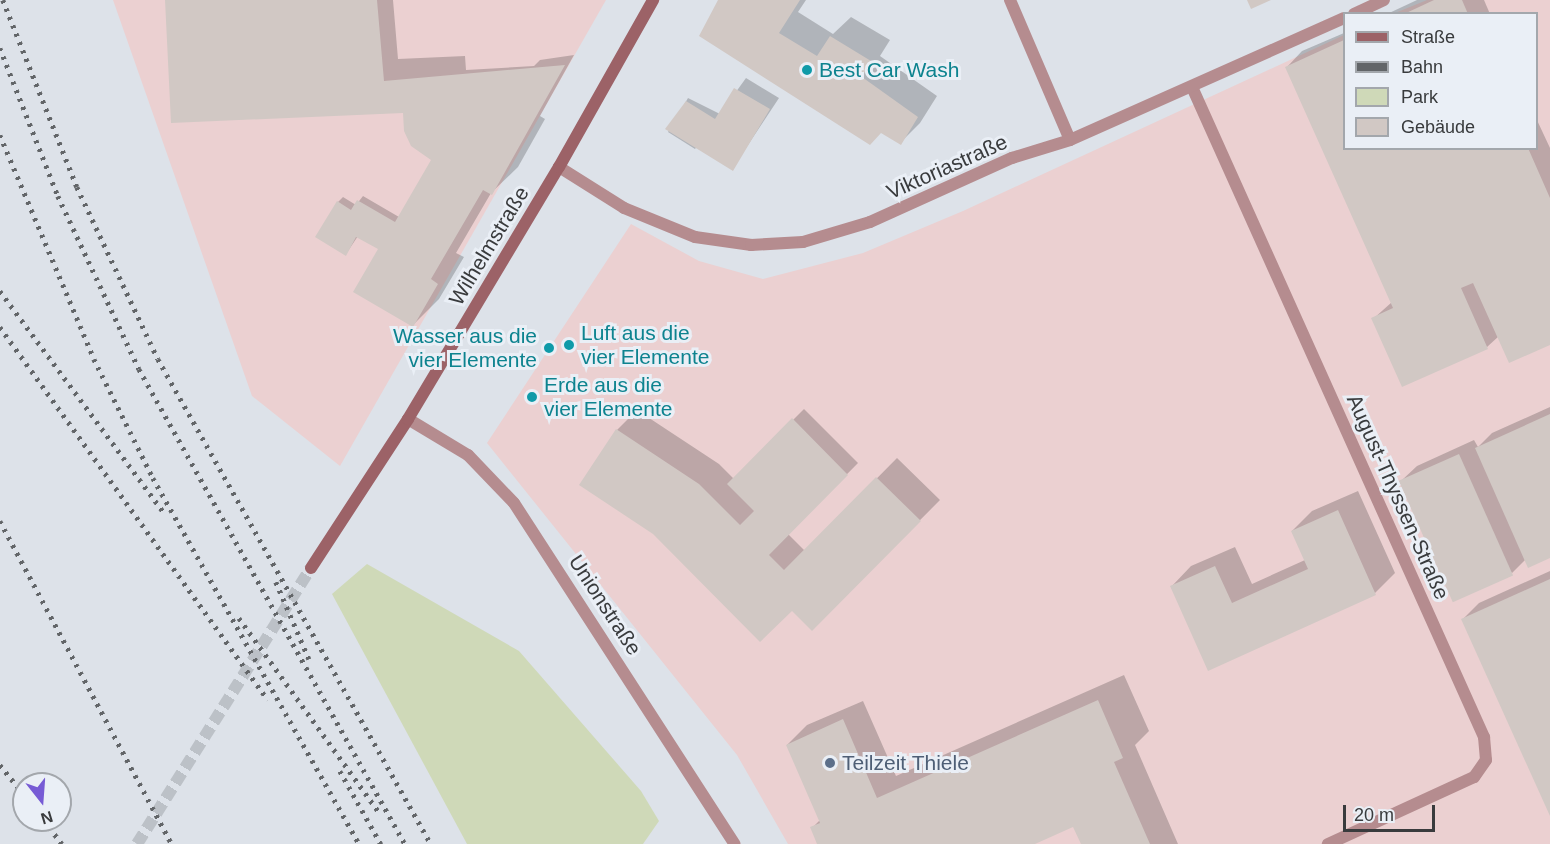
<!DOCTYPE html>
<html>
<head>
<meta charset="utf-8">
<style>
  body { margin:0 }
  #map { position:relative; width:1550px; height:844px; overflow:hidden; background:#dde2e9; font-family:Arial,sans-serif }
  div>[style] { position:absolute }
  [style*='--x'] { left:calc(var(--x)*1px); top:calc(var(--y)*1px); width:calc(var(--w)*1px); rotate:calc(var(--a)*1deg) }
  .industrial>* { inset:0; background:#ebd0d1 }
  .green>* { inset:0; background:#cfd9b8 }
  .shadow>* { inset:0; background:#0003 }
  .building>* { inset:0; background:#d1c8c4; transform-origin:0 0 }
  .secondary-tunnel>* { height:12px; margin-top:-6px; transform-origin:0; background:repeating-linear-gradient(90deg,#bcc1c7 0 12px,transparent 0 18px) }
  .street>* { height:12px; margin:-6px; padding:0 6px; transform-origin:6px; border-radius:6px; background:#b58c8f }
  .secondary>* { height:12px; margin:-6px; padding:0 6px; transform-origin:6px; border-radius:6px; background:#9c6267 }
  .rail>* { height:4.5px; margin-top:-2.25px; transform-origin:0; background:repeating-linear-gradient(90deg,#626568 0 3px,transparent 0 9px) }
  .dots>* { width:16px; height:16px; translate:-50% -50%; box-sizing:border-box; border:3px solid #eaeff6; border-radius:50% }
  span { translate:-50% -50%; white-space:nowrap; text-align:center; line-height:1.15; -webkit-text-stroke:6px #eaeff6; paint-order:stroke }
  .culture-label { font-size:21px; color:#0d838f }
  .left { translate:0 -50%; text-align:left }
  .right { translate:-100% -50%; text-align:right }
  .street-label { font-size:21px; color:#393b3d }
  .service-label { font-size:21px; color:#4e5e75 }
  .legend { position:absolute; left:1343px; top:12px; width:195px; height:138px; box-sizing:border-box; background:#eaeff6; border:2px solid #a3a7ac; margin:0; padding:8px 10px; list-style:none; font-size:18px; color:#393b3d }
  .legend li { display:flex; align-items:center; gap:12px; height:30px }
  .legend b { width:30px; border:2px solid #a3a7ac }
  .north { position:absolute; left:12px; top:772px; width:60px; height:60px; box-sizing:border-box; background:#eaeff6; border:2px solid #a3a7ac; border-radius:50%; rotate:163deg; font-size:16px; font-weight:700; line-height:24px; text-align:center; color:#393b3d }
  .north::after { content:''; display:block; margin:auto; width:21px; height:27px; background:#775bd5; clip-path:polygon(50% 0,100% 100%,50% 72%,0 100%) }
  .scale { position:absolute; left:1343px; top:805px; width:92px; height:27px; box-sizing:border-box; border:3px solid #393b3d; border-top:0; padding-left:8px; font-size:18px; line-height:21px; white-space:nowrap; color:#393b3d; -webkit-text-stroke:4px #eaeff6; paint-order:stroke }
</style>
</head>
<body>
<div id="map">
  <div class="industrial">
    <div style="clip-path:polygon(113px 0,606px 0,340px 466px,252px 396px)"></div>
    <div style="clip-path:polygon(1427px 0,1550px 0,1550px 844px,788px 844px,737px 755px,487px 443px,631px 224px,699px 261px,763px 279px,863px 253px,963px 211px,1344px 35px,1344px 148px,1536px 148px,1536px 14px,1395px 13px)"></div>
  </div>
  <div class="green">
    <div style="clip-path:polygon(367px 564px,519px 651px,641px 791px,659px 821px,643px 844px,467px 844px,332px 594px)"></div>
  </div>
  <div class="shadow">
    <div style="clip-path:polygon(166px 0,393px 0,398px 59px,465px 56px,466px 70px,534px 66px,540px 60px,574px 55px,540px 116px,545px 119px,518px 167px,491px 193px,456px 253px,464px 257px,439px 299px,413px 325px,385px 242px,358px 236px,346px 254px,338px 202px,343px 197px,356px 205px,363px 196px,399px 217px,433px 160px,404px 112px)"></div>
    <div style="clip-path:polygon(720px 0,806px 0,798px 12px,833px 34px,851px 17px,890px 40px,880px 56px,937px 96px,920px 123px,900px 143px)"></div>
    <div style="clip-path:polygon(1417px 0,1484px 0,1490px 14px,1387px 14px)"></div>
    <div style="clip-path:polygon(1344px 33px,1344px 148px,1536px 148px,1536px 118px,1550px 148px,1550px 343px,1499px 336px,1487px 347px,1373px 319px,1392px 302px,1287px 67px,1302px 51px)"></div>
    <div style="clip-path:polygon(746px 78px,779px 98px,732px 169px,698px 145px,695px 149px,668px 132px,688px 98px,720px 114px)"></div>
    <div style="clip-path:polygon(1550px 407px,1550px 556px,1526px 559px,1512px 573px,1401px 481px,1417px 466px,1474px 440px,1478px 447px,1492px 433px)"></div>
    <div style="clip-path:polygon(804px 409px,858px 463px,788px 534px,805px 551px,897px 458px,940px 500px,812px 629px,617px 430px,637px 410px,719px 464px,734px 479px)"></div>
    <div style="clip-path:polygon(1358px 491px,1395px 573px,1375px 593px,1208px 669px,1172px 586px,1191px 566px,1235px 547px,1252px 584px,1305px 560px,1292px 531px,1312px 511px)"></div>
    <div style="clip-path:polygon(1550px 571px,1550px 813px,1463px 619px,1479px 603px)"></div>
    <div style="clip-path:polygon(1124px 675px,1149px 731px,1135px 745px,1178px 844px,1082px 844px,1074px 825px,1031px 844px,819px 844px,812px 828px,820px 820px,787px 745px,807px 725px,863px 701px,896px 776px)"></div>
  </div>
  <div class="building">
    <div style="clip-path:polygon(165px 0,377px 0,384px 81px,565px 65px,492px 195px,483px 190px,431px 279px,438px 284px,413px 327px,353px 292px,378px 249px,356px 237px,346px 256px,315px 237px,337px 201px,351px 210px,357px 200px,395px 222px,431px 160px,411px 146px,404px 131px,403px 113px,171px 123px)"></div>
    <div style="clip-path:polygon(718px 0,800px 0,779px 33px,817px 56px,830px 36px,871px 61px,862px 77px,918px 117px,901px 145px,881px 133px,870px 145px,699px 36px)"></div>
    <div style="clip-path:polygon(1247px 0,1271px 0,1251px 9px)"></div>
    <div style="clip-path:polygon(1434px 0,1462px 0,1468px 14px,1404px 14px)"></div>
    <div style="clip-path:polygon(1344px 40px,1344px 148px,1528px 148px,1550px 198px,1550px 345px,1509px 363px,1473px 283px,1461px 288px,1488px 349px,1402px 387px,1371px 318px,1393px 308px,1285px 67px)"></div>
    <div style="clip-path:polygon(734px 88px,770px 109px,733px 171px,665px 129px,686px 101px,715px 119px)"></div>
    <div style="clip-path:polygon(1550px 414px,1550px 558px,1528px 568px,1475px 448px)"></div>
    <div style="clip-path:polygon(792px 418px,848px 475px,769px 555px,784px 570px,876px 477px,921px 521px,812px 631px,792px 611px,760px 642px,653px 534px,579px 485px,616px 429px,699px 484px,740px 525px,754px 511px,727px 484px)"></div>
    <div style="left:1459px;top:454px;width:133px;height:66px;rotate:66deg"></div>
    <div style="clip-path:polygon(1338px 510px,1376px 595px,1208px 671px,1170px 586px,1215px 566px,1232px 603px,1308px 569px,1291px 531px)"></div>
    <div style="clip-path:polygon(1550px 579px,1550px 816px,1461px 619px)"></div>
    <div style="clip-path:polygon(1098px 700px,1123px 758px,1114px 762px,1150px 844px,1081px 844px,1073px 827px,1035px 844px,817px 844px,810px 827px,820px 823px,786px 745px,843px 719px,877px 798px)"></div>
  </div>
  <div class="secondary-tunnel">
    <div style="--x:137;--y:844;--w:326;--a:-57.8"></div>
  </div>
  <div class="street">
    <div style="--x:1010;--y:0;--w:152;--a:66.8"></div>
    <div style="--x:1354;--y:14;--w:33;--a:-25"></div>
    <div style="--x:1192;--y:87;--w:713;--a:65.81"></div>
    <div style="--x:1484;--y:737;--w:23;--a:85"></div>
    <div style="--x:1486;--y:760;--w:21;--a:125"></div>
    <div style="--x:1474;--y:777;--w:161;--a:155.3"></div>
    <div style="--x:559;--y:167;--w:77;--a:32.2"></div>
    <div style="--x:624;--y:208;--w:77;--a:22.2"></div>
    <div style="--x:695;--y:237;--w:57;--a:8.1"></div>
    <div style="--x:751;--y:245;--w:52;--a:-3.3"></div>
    <div style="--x:803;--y:242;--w:70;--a:-16.6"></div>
    <div style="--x:870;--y:222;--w:156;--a:-24.3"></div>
    <div style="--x:1012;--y:158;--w:61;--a:-17.2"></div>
    <div style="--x:1070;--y:140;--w:300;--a:-24"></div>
    <div style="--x:408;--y:419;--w:70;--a:31"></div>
    <div style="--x:468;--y:455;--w:66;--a:46.2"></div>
    <div style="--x:514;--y:503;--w:406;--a:57.1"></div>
  </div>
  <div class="secondary">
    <div style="--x:311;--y:568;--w:178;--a:-56.9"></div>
    <div style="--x:408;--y:419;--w:294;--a:-59.1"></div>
    <div style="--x:559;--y:167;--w:192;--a:-60.6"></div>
  </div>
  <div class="rail">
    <div style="--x:3;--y:0;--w:201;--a:68.4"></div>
    <div style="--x:77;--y:187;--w:190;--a:64.8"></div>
    <div style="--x:158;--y:359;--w:557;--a:60.63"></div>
    <div style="--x:0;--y:48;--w:159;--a:68.6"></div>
    <div style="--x:58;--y:196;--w:191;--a:64.9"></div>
    <div style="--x:139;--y:369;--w:544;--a:60.75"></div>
    <div style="--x:0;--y:135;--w:243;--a:67.2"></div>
    <div style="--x:94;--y:359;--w:133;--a:63.6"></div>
    <div style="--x:153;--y:478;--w:420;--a:60.6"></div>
    <div style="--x:0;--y:291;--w:276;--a:53.5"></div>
    <div style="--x:0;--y:327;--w:459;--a:54.3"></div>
    <div style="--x:0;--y:521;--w:366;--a:62"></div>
    <div style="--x:276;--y:582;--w:84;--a:66.8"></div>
    <div style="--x:239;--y:618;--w:239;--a:54.2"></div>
    <div style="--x:0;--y:765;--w:38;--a:51"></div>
    <div style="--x:340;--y:771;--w:84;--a:60.7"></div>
    <div style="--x:44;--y:820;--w:30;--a:53"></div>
  </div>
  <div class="dots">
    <div style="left:807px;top:70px;background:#0f9aa8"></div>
    <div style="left:569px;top:345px;background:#0f9aa8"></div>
    <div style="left:549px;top:348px;background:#0f9aa8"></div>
    <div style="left:532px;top:397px;background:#0f9aa8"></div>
    <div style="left:830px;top:763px;background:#5c6f8a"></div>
  </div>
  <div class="culture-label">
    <span class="left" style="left:819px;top:70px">Best Car Wash</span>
    <span class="left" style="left:581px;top:345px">Luft aus die<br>vier Elemente</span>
    <span class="right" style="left:537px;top:348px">Wasser aus die<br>vier Elemente</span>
    <span class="left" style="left:544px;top:397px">Erde aus die<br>vier Elemente</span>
  </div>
  <div class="street-label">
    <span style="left:947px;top:167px;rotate:-24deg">Viktoriastraße</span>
    <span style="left:489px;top:246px;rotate:-59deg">Wilhelmstraße</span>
    <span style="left:1398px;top:497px;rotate:66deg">August-Thyssen-Straße</span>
    <span style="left:605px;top:605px;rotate:57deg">Unionstraße</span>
  </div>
  <div class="service-label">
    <span class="left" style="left:842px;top:763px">Teilzeit Thiele</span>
  </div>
  <ul class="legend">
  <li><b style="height:8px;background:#9c6267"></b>Straße</li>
  <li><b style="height:8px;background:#626568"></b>Bahn</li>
  <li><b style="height:16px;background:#cfd9b8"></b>Park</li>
  <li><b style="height:16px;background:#d1c8c4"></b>Gebäude</li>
  </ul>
  <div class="north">N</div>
  <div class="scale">20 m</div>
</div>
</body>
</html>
